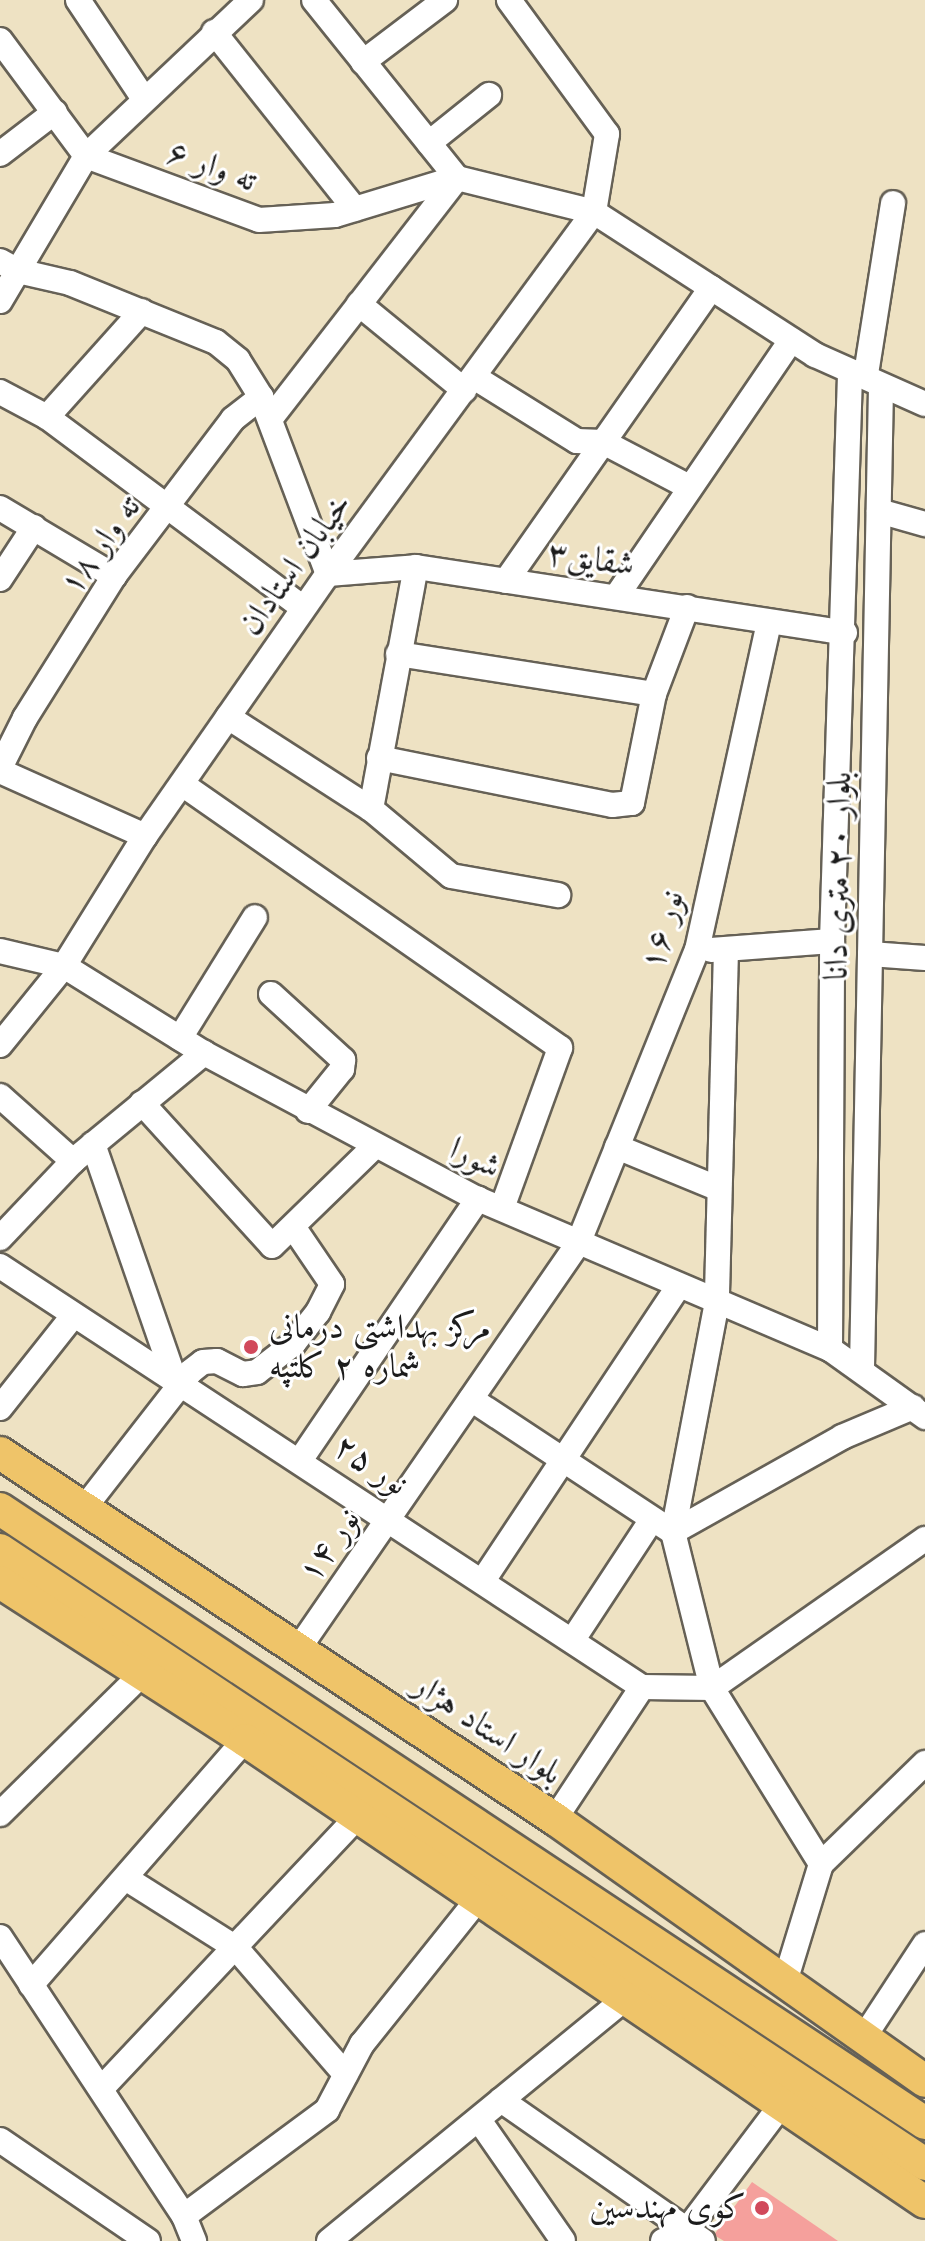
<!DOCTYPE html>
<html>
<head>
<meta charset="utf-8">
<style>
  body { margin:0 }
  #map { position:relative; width:925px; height:2241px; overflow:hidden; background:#eee2c3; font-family:Cardo,Amiri,serif }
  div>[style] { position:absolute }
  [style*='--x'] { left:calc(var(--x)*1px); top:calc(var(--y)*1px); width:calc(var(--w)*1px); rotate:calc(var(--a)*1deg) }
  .building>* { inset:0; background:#f5a09c }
  .roads { filter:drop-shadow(2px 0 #666156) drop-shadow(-2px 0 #666156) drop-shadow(0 2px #666156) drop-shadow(0 -2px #666156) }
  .minor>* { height:24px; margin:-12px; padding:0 12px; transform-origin:12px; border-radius:12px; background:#fff }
  .major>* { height:32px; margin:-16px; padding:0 16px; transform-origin:16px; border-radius:16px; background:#efc469 }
  .dots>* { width:22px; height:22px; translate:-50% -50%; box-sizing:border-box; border:4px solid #fff; border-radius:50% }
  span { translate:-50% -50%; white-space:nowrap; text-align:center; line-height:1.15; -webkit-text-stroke:6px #fff; paint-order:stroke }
  .street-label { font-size:34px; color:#1c1c1c }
  .poi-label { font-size:34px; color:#1c1c1c }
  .left { translate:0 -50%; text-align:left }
  .right { translate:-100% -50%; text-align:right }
</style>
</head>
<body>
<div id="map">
  <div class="building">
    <div style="clip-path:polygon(752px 2182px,838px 2241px,724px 2241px,714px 2235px)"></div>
  </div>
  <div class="roads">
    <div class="minor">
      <div style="--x:78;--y:0;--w:119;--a:56.3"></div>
      <div style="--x:214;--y:32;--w:226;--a:51.5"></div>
      <div style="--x:0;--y:40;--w:144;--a:53.4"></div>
      <div style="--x:86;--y:156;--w:184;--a:20.3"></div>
      <div style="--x:259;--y:220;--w:76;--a:-3.8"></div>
      <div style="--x:335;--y:215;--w:127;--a:-16.9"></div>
      <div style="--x:457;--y:178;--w:228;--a:-128.8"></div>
      <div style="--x:363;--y:62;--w:103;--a:-37.1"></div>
      <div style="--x:429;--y:143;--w:77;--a:-38.7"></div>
      <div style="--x:0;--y:154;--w:69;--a:-37.4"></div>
      <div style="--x:0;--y:261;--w:21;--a:29"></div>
      <div style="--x:18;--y:271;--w:53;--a:13"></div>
      <div style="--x:70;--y:283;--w:157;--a:22"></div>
      <div style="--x:216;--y:342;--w:28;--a:39"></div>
      <div style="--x:238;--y:360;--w:44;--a:58.1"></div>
      <div style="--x:0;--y:301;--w:169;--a:-59.3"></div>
      <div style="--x:86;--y:156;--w:227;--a:-43.4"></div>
      <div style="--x:359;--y:304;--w:136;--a:39.3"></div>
      <div style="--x:866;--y:374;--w:173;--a:-81"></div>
      <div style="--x:474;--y:377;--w:121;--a:31.9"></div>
      <div style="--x:577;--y:441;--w:26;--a:2"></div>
      <div style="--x:603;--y:442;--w:97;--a:27.6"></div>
      <div style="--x:0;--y:392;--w:53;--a:28"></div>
      <div style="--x:47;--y:417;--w:319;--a:36.7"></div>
      <div style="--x:47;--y:417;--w:142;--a:-48.1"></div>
      <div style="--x:271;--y:418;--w:304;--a:-52.2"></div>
      <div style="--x:457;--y:178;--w:141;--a:13.9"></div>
      <div style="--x:594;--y:212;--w:263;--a:32.9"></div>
      <div style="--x:815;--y:355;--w:120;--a:24"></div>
      <div style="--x:0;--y:508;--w:133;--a:30.8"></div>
      <div style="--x:879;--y:511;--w:48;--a:15.8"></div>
      <div style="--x:0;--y:579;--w:62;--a:-56.8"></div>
      <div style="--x:506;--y:581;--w:358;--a:-55"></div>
      <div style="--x:616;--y:597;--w:311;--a:-55.7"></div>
      <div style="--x:398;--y:654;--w:259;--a:8.9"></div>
      <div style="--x:228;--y:717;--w:170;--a:32.8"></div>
      <div style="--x:371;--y:809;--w:104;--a:39.9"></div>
      <div style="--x:451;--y:876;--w:109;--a:10.1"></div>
      <div style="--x:379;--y:758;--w:238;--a:11.4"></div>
      <div style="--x:612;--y:805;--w:20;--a:-6"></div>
      <div style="--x:632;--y:803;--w:111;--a:-78.6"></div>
      <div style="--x:654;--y:694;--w:93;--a:-69.2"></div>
      <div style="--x:0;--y:768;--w:56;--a:-63.4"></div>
      <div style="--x:25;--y:718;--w:168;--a:-57.9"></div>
      <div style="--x:114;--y:576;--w:197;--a:-52.8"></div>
      <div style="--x:233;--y:419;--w:36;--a:-38"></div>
      <div style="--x:261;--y:397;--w:189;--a:69.3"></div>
      <div style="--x:328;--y:574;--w:88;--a:-4.5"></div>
      <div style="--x:416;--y:567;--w:434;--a:8.7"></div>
      <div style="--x:0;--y:771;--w:159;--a:24.1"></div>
      <div style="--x:182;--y:784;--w:461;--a:34.9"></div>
      <div style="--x:560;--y:1048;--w:170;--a:109.9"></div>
      <div style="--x:371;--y:809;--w:246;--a:-79.5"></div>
      <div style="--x:711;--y:950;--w:121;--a:-4.3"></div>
      <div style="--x:726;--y:950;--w:352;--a:91.5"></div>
      <div style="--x:717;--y:1302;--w:234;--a:100.8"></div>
      <div style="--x:673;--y:1532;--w:161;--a:76"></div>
      <div style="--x:712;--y:1688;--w:207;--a:58.2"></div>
      <div style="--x:821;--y:1864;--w:123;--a:107"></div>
      <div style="--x:0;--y:951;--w:66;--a:13.2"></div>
      <div style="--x:64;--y:966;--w:165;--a:31.9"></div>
      <div style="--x:204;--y:1053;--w:310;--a:28.1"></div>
      <div style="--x:478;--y:1199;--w:383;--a:23.1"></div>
      <div style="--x:830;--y:1349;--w:117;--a:35.6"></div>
      <div style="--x:870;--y:954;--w:55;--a:4.2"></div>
      <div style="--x:271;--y:994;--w:98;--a:42.5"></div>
      <div style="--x:343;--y:1060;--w:9;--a:96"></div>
      <div style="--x:342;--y:1069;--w:54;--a:129"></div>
      <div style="--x:180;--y:1038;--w:142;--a:-58.2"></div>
      <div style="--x:0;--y:1045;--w:102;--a:-51"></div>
      <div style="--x:64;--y:966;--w:153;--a:-58.1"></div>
      <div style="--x:145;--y:836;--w:320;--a:-55.1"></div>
      <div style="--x:328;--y:574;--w:449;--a:-53.7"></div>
      <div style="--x:594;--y:212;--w:79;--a:-80.5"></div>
      <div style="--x:607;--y:134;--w:166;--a:-126.2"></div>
      <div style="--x:0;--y:1096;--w:98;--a:41.7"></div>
      <div style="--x:142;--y:1103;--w:193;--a:47.7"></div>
      <div style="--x:272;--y:1246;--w:144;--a:-44.2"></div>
      <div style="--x:93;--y:1144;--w:256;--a:70.9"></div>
      <div style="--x:617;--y:1147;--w:108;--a:22.3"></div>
      <div style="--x:0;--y:1238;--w:106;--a:-46.5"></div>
      <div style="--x:73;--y:1161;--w:170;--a:-39.5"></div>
      <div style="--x:0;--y:1266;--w:768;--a:33.26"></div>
      <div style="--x:642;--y:1687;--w:70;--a:0.8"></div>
      <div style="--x:830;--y:1349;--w:408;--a:-89.7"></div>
      <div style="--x:832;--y:941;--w:566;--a:-88.18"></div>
      <div style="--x:862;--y:1368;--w:982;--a:-88.89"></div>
      <div style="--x:471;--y:1399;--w:242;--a:33.4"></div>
      <div style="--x:673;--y:1532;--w:194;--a:-29.3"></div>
      <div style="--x:842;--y:1437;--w:77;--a:-22.9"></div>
      <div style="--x:0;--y:1408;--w:116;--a:-51.6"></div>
      <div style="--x:301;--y:1459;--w:315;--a:-55.8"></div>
      <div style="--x:85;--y:1507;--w:171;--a:-52.1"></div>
      <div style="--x:190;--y:1372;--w:16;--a:-38"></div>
      <div style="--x:203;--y:1362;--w:14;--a:-4"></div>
      <div style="--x:217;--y:1361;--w:29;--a:27"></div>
      <div style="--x:243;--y:1374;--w:14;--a:-8"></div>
      <div style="--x:257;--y:1372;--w:46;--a:-37.9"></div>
      <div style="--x:293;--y:1344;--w:41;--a:-52"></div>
      <div style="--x:318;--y:1312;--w:31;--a:-63"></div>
      <div style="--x:332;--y:1284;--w:68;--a:-124.2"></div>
      <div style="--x:484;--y:1579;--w:351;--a:-56.4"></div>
      <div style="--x:574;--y:1638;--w:140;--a:-56.7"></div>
      <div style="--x:299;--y:1648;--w:491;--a:-55.4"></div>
      <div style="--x:578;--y:1244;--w:317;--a:-68"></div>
      <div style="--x:697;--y:950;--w:336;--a:-77.6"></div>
      <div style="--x:712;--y:1688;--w:260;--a:-35"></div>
      <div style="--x:0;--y:1814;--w:199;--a:-44.6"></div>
      <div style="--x:555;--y:1819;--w:158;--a:-56.6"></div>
      <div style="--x:821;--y:1864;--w:145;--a:-44.2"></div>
      <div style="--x:127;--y:1879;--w:129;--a:32.3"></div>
      <div style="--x:236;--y:1948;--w:167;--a:49.1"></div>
      <div style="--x:0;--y:1937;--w:334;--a:56.6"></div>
      <div style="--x:184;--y:2216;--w:27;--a:68"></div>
      <div style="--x:31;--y:1985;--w:325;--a:-48.9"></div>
      <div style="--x:864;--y:2037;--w:111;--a:-56.7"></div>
      <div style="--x:101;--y:2089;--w:374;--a:-46.7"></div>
      <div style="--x:501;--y:2100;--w:246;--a:34.9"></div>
      <div style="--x:479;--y:2120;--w:147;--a:55.2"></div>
      <div style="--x:0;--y:2140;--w:179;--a:34.3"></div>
      <div style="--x:184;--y:2216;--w:178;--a:-36.5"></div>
      <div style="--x:327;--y:2110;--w:75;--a:-62.1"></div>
      <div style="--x:362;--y:2044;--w:187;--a:-51.3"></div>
      <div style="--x:329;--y:2241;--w:380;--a:-39.3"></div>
      <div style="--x:663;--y:2241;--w:26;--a:-25"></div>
      <div style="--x:687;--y:2230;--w:158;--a:-53"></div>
    </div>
    <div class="major">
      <div style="--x:0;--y:1453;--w:665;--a:33.4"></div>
      <div style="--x:555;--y:1819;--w:453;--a:35.3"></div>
      <div style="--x:0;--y:1509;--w:1110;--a:33.58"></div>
      <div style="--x:0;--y:1550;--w:1110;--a:33.58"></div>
      <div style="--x:0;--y:1582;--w:292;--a:32.8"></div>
      <div style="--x:245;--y:1740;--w:822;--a:34.19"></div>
    </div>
  </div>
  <div class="dots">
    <div style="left:251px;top:1347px;background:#d1495b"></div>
    <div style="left:762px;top:2208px;background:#d1495b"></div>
  </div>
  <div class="street-label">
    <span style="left:212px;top:166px;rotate:20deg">ته وار ۶</span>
    <span style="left:100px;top:545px;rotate:-54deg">ته وار ۱۸</span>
    <span style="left:591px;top:559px;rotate:8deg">شقایق۳</span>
    <span style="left:295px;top:564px;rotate:-54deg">خیابان استادان</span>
    <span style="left:838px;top:876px;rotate:-89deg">بلوار ۲۰ متری دانا</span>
    <span style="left:662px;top:930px;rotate:-74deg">نور ۱۶</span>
    <span style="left:475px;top:1158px;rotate:26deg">شورا</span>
    <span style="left:371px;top:1465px;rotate:34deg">نور ۲۵</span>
    <span style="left:329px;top:1545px;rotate:-55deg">نور ۱۴</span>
    <span style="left:488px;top:1729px;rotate:34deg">بلوار استاد هژار</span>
  </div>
  <div class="poi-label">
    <span class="left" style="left:269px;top:1347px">مرکز بهداشتی درمانی<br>شماره ۲ کلتپه</span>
    <span class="right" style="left:746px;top:2208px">کوی مهندسین</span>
  </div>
</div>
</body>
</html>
